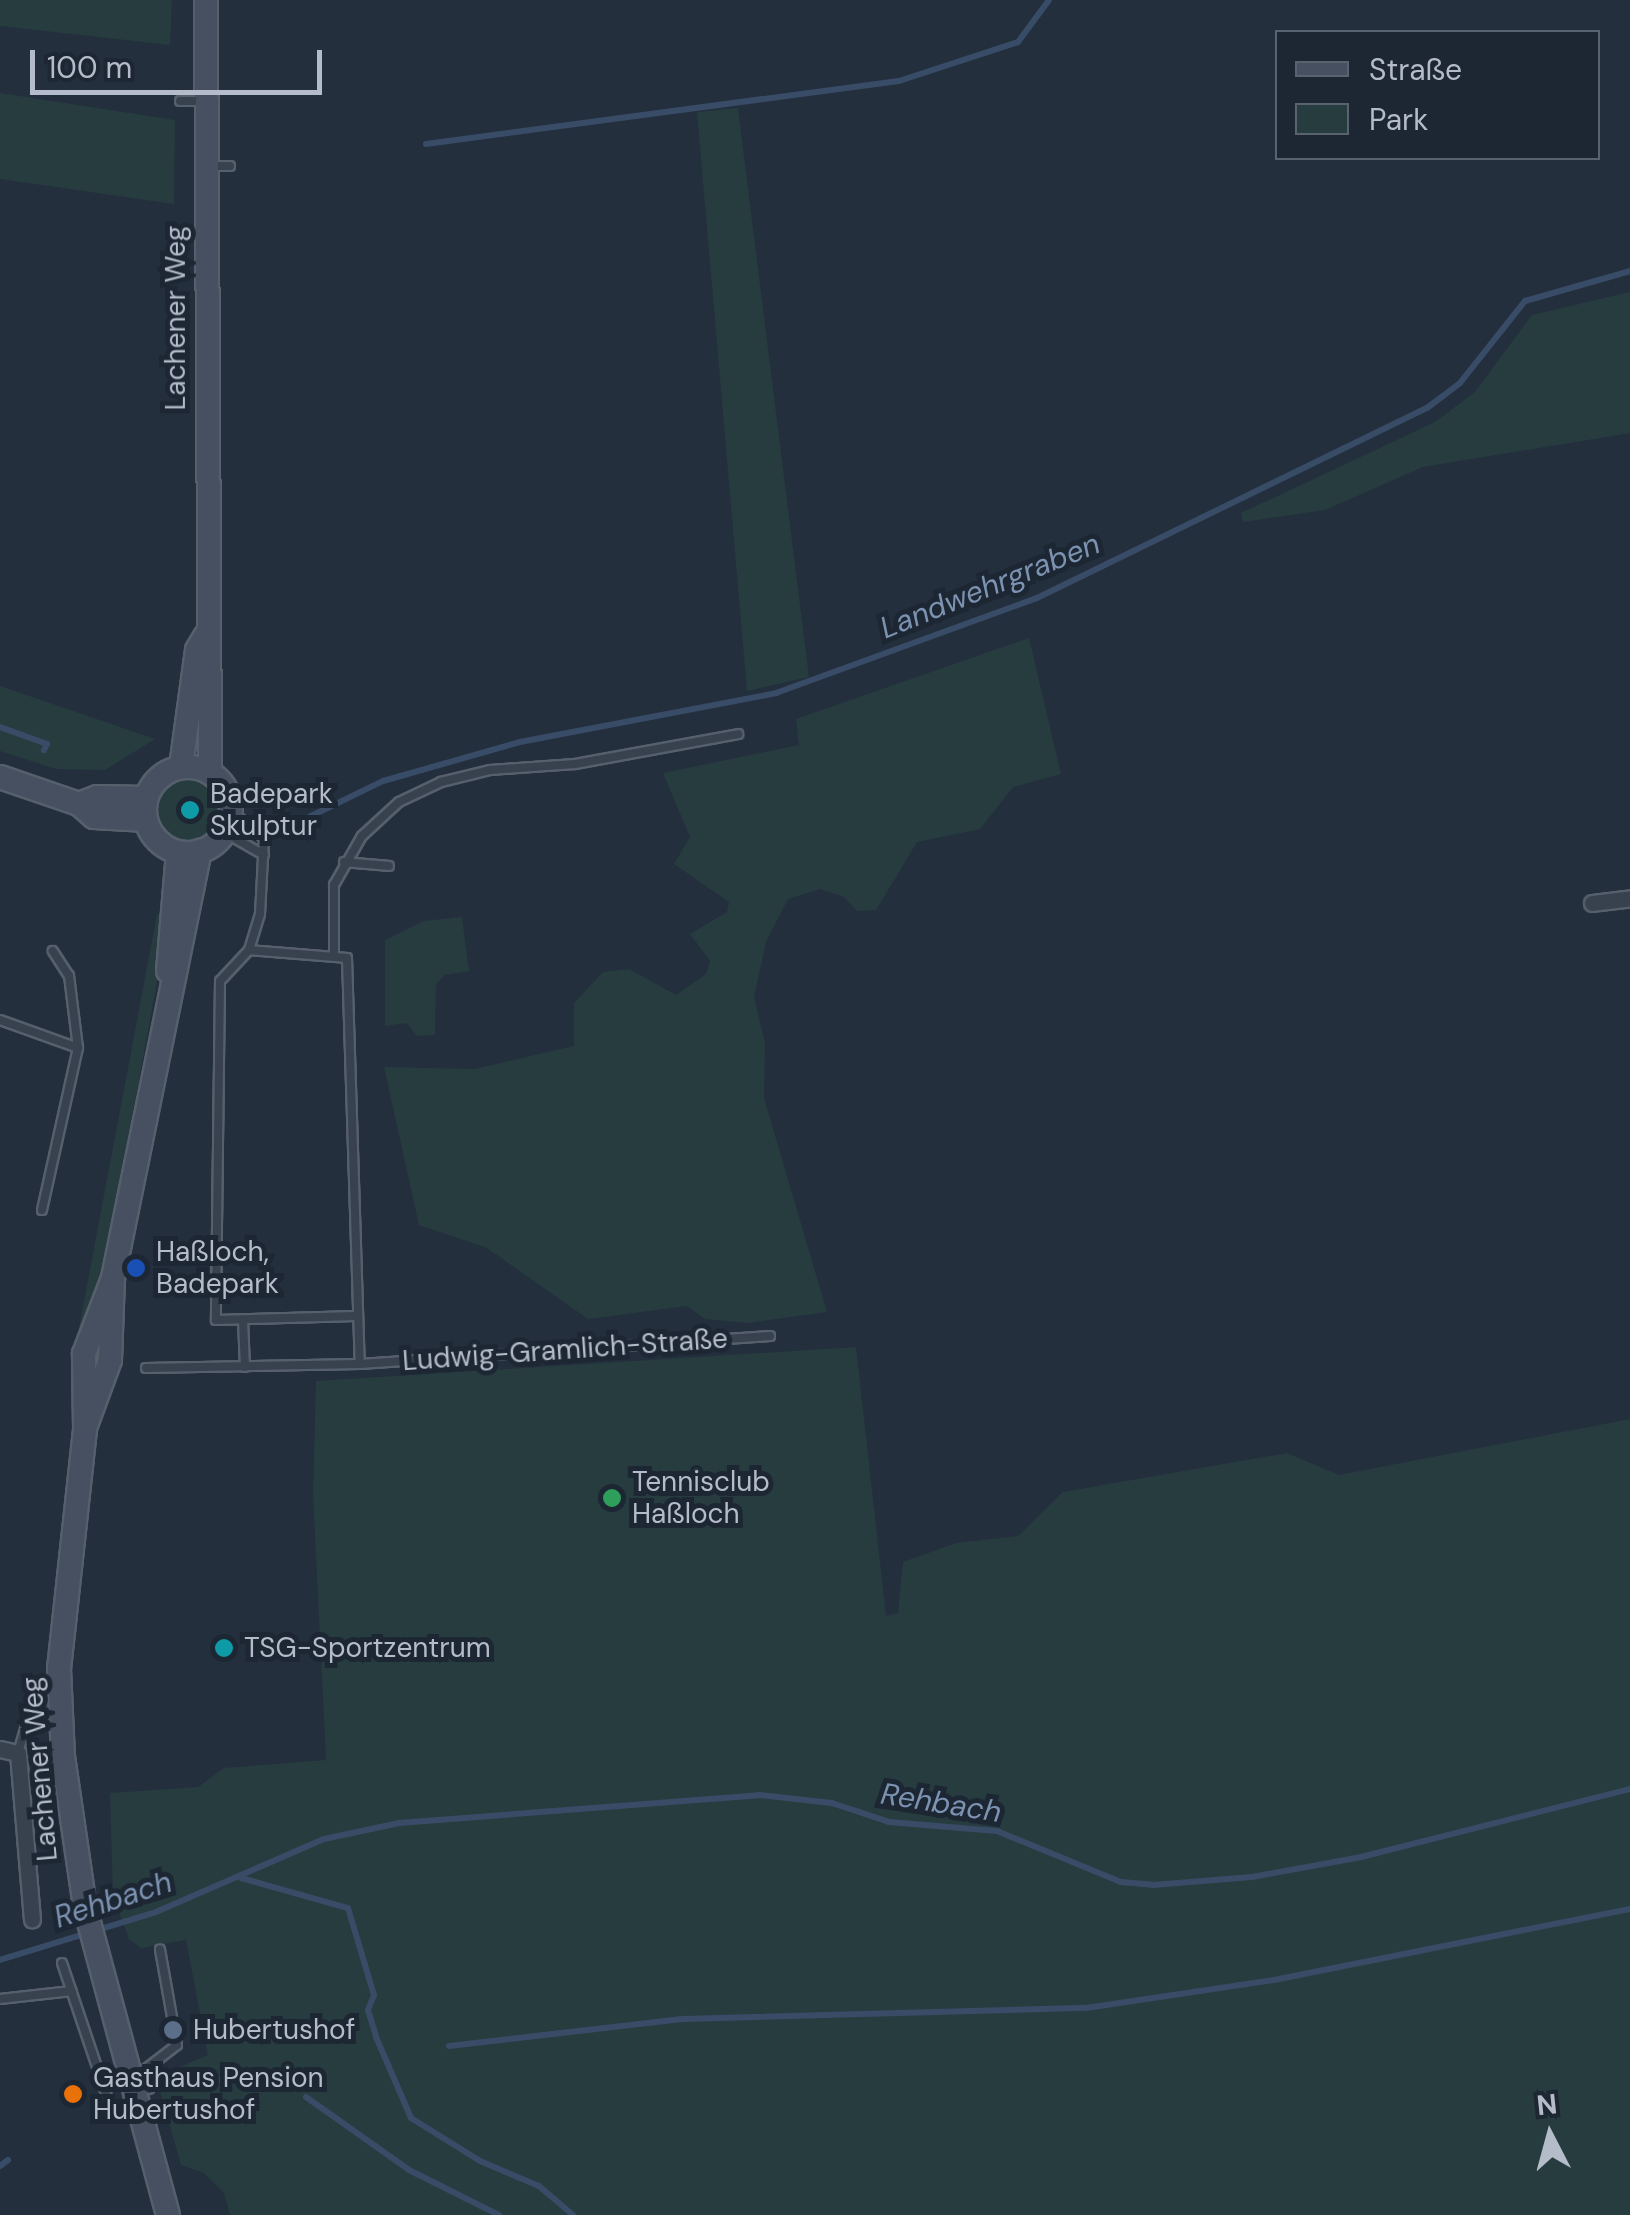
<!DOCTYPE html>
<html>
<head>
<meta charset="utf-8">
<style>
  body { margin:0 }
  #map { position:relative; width:1630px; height:2215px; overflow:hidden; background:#242f3e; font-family:"DM Sans",sans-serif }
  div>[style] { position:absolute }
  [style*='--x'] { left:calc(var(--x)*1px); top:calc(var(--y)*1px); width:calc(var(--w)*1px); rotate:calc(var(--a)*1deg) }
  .green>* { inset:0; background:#263c3f }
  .round { border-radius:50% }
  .stream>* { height:6px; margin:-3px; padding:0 3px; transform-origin:3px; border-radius:3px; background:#394c67 }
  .roads { filter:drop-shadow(2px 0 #565f6c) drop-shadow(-2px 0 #565f6c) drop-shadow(0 2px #565f6c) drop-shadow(0 -2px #565f6c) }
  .lane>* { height:8px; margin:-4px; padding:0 4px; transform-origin:4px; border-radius:4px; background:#38414e }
  .street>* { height:15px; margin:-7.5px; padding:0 7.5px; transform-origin:7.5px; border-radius:7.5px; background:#38414e }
  .secondary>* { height:22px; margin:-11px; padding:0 11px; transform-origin:11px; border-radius:11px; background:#465061 }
  .secondary>.ring { margin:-11px; padding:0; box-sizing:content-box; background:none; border:22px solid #465061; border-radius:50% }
  .dots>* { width:28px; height:28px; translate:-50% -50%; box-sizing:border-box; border:5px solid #1d2633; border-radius:50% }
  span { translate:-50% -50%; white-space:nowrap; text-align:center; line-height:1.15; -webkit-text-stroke:10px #1d2633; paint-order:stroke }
  .street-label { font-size:28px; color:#b4bcc9 }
  .poi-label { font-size:28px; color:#b4bcc9 }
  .left { translate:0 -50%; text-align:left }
  .water-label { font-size:30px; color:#7c92b1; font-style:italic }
  .legend { position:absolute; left:1275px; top:30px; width:325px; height:130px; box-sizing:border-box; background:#1d2633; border:2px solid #59626f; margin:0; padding:12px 18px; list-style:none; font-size:30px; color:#b4bcc9 }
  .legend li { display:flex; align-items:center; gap:20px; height:50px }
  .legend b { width:50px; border:2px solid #59626f }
  .north { position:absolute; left:1500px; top:2085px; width:100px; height:100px; -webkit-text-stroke:8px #1d2633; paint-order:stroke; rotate:354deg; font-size:28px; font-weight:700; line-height:40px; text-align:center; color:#b4bcc9 }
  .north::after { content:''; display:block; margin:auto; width:35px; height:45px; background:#b4bcc9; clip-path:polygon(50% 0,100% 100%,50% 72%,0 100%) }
  .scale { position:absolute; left:30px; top:50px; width:292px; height:45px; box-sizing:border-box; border:5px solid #b4bcc9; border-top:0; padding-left:12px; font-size:30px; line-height:35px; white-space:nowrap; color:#b4bcc9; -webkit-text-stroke:8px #1d2633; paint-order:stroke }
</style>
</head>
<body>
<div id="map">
  <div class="green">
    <div style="clip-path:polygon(0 0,172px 0,170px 45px,0 26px)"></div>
    <div style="clip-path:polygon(0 93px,175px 120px,174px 204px,0 179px)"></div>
    <div style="clip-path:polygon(738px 108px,809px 677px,747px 691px,697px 112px)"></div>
    <div style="clip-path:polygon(1630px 292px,1630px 433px,1423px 467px,1325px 510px,1243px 522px,1241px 513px,1435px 422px,1475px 392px,1532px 315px)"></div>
    <div style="clip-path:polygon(1029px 638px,1061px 774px,1013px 787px,980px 829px,917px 842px,876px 910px,857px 911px,844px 897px,820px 889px,788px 899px,766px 942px,754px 997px,765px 1043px,764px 1098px,827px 1312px,747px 1323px,705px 1319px,687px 1306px,588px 1319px,487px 1248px,419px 1225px,384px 1067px,475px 1069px,574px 1046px,574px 1003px,603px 972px,629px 969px,676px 995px,706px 974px,710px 961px,690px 934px,727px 912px,729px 902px,674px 864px,690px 837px,663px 773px,799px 745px,796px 719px)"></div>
    <div style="clip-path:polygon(0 686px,155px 739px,105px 770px,56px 769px,0 751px)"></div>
    <div class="round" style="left:154px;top:778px;width:66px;height:66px"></div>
    <div style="clip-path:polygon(157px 914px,163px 915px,157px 982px,137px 1091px,97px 1298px,76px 1344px)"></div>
    <div style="clip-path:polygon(462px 917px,469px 971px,444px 975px,436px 985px,435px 1035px,417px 1036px,407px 1023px,385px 1026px,385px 940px,424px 921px)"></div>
    <div style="clip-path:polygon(856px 1347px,886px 1616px,898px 1613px,903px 1562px,956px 1543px,1018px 1536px,1063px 1492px,1287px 1453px,1339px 1475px,1630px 1419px,1630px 2215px,230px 2215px,224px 2193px,204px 2173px,181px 2165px,156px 2077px,208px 2055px,186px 1940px,141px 1948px,129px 1939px,113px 1896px,110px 1793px,198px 1787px,224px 1768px,326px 1760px,313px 1493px,316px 1381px)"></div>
  </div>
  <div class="stream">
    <div style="--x:426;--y:144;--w:477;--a:-7.6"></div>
    <div style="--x:899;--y:81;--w:125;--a:-18.1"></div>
    <div style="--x:1018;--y:42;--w:52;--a:-53.6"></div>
    <div style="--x:0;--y:727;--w:50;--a:19.9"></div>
    <div style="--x:47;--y:744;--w:7;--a:117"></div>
    <div style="--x:305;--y:819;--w:87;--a:-26"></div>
    <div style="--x:383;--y:781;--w:142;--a:-15.9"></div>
    <div style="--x:520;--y:742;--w:261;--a:-10.8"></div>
    <div style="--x:776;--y:693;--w:278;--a:-20"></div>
    <div style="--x:1037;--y:598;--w:434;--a:-26"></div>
    <div style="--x:1427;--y:408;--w:41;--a:-37.1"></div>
    <div style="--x:1460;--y:383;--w:105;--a:-51.6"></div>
    <div style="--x:1525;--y:301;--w:109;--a:-15.9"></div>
    <div style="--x:241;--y:1878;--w:111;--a:15.7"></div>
    <div style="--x:348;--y:1908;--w:91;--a:73.4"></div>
    <div style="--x:374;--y:1995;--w:16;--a:112"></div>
    <div style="--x:368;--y:2010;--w:28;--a:73"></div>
    <div style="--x:376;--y:2037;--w:88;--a:66.6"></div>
    <div style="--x:411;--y:2118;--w:81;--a:31.9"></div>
    <div style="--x:480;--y:2161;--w:64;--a:23"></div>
    <div style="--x:539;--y:2186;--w:45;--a:40.5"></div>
    <div style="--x:0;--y:1960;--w:163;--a:-17.1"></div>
    <div style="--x:156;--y:1912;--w:183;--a:-23.5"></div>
    <div style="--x:324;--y:1839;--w:77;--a:-12"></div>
    <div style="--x:399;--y:1823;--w:361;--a:-4.4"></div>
    <div style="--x:759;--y:1795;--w:73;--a:6.3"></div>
    <div style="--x:832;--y:1803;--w:60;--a:18.4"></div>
    <div style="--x:889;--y:1822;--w:108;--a:4.8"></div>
    <div style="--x:997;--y:1831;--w:134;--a:22.4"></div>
    <div style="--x:1121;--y:1882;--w:32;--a:5"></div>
    <div style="--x:1153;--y:1885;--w:99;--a:-4.6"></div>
    <div style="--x:1252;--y:1877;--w:111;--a:-10.4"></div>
    <div style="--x:1361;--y:1857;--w:277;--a:-14.2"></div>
    <div style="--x:449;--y:2046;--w:237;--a:-6.6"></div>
    <div style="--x:684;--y:2019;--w:402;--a:-1.6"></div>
    <div style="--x:1086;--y:2008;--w:190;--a:-8.5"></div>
    <div style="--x:1274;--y:1980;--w:363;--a:-11.3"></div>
    <div style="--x:167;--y:2080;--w:117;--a:0"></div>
    <div style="--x:306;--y:2097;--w:126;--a:35.3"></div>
    <div style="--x:409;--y:2170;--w:101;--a:26.6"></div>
    <div style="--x:0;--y:2166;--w:10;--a:-37"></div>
  </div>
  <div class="roads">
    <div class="lane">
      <div style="--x:180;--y:101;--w:25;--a:0"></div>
      <div style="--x:210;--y:166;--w:20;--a:0"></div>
      <div style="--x:231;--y:811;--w:43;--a:39.3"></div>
      <div style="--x:264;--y:838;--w:76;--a:93"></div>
      <div style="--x:260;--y:914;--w:38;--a:107"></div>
      <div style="--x:249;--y:950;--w:42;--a:133.1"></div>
      <div style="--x:220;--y:981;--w:339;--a:90.7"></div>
      <div style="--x:216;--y:1320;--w:140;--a:-1.6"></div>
      <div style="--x:224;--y:832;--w:46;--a:29.9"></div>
      <div style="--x:344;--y:862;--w:45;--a:5.1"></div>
      <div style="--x:249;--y:950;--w:98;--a:4.7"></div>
      <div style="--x:347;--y:958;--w:406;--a:88.2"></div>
      <div style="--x:334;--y:957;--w:72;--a:-90"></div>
      <div style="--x:334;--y:885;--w:56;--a:-60.3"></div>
      <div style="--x:362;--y:836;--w:50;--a:-42.6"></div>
      <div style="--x:399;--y:802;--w:47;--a:-25.5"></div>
      <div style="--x:441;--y:782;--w:50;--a:-13.8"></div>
      <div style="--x:490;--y:770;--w:85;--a:-4"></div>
      <div style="--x:575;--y:764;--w:166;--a:-10.4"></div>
      <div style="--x:0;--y:1020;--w:83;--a:19.7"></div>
      <div style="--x:42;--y:1210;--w:166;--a:-77.5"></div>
      <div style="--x:78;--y:1048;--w:73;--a:-97.1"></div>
      <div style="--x:69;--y:976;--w:30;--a:-123"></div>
      <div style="--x:243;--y:1320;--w:47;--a:87.6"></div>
      <div style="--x:146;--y:1368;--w:214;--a:-1.1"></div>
      <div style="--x:360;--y:1364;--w:411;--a:-3.9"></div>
      <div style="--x:18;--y:1753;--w:43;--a:-73.7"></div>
      <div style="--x:30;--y:1712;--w:14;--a:-17"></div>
      <div style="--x:62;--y:1963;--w:154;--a:71.4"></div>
      <div style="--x:0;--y:1999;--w:72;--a:-6.3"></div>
      <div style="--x:143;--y:2070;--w:20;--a:72"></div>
      <div style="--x:104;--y:2088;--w:27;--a:-15"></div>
      <div style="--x:130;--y:2081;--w:59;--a:-37.5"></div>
      <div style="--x:177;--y:2045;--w:97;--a:-100.1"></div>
    </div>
    <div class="street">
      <div style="--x:1592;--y:903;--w:38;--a:-7"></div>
      <div style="--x:0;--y:1749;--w:18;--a:13"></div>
      <div style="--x:18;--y:1753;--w:167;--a:85.2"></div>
    </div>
    <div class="secondary">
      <div style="--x:206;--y:0;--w:772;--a:89.7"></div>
      <div style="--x:181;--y:767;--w:118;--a:-82.2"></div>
      <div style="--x:197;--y:650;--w:17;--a:-59"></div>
      <div class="ring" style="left:145px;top:767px;width:64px;height:64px"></div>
      <div style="--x:0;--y:777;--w:83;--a:18.9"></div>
      <div style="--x:79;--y:804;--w:20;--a:41"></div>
      <div style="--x:94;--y:817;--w:52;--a:3.3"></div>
      <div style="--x:79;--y:804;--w:19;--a:-21"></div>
      <div style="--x:97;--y:797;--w:49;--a:1.2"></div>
      <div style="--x:168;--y:971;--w:119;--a:-85.2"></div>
      <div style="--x:85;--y:1428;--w:72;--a:-69.8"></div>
      <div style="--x:110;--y:1360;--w:82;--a:-87.9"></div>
      <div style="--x:168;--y:2215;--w:319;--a:-105.1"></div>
      <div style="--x:85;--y:1907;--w:152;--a:-98.3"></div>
      <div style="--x:63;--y:1757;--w:88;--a:-92.6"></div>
      <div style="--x:59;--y:1669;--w:242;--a:-83.8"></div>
      <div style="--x:85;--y:1428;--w:74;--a:-90.8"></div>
      <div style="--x:84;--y:1354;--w:81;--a:-69.1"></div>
      <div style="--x:113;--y:1278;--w:436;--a:-78.5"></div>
    </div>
  </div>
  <div class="dots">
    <div style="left:190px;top:810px;background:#0f9aa8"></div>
    <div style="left:136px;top:1268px;background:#1a4fb4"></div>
    <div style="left:612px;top:1498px;background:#2e9e5b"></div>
    <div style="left:224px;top:1648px;background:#0f9aa8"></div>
    <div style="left:173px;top:2030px;background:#5c6f8a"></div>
    <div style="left:73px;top:2094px;background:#e8710a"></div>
  </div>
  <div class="street-label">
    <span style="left:176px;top:318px;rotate:-90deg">Lachener Weg</span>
    <span style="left:565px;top:1350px;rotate:-4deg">Ludwig-Gramlich-Straße</span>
    <span style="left:40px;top:1769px;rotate:-95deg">Lachener Weg</span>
  </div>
  <div class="poi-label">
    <span class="left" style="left:210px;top:810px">Badepark<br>Skulptur</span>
    <span class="left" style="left:156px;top:1268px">Haßloch,<br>Badepark</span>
    <span class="left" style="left:632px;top:1498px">Tennisclub<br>Haßloch</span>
    <span class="left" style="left:244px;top:1648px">TSG-Sportzentrum</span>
    <span class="left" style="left:193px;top:2030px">Hubertushof</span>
    <span class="left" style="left:93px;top:2094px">Gasthaus Pension<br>Hubertushof</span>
  </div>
  <div class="water-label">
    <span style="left:990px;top:586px;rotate:-22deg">Landwehrgraben</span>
    <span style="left:941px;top:1803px;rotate:9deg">Rehbach</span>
    <span style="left:113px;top:1900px;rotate:-18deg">Rehbach</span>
  </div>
  <ul class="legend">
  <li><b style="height:12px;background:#465061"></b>Straße</li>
  <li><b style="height:28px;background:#263c3f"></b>Park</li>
  </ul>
  <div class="north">N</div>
  <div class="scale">100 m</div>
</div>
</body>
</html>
